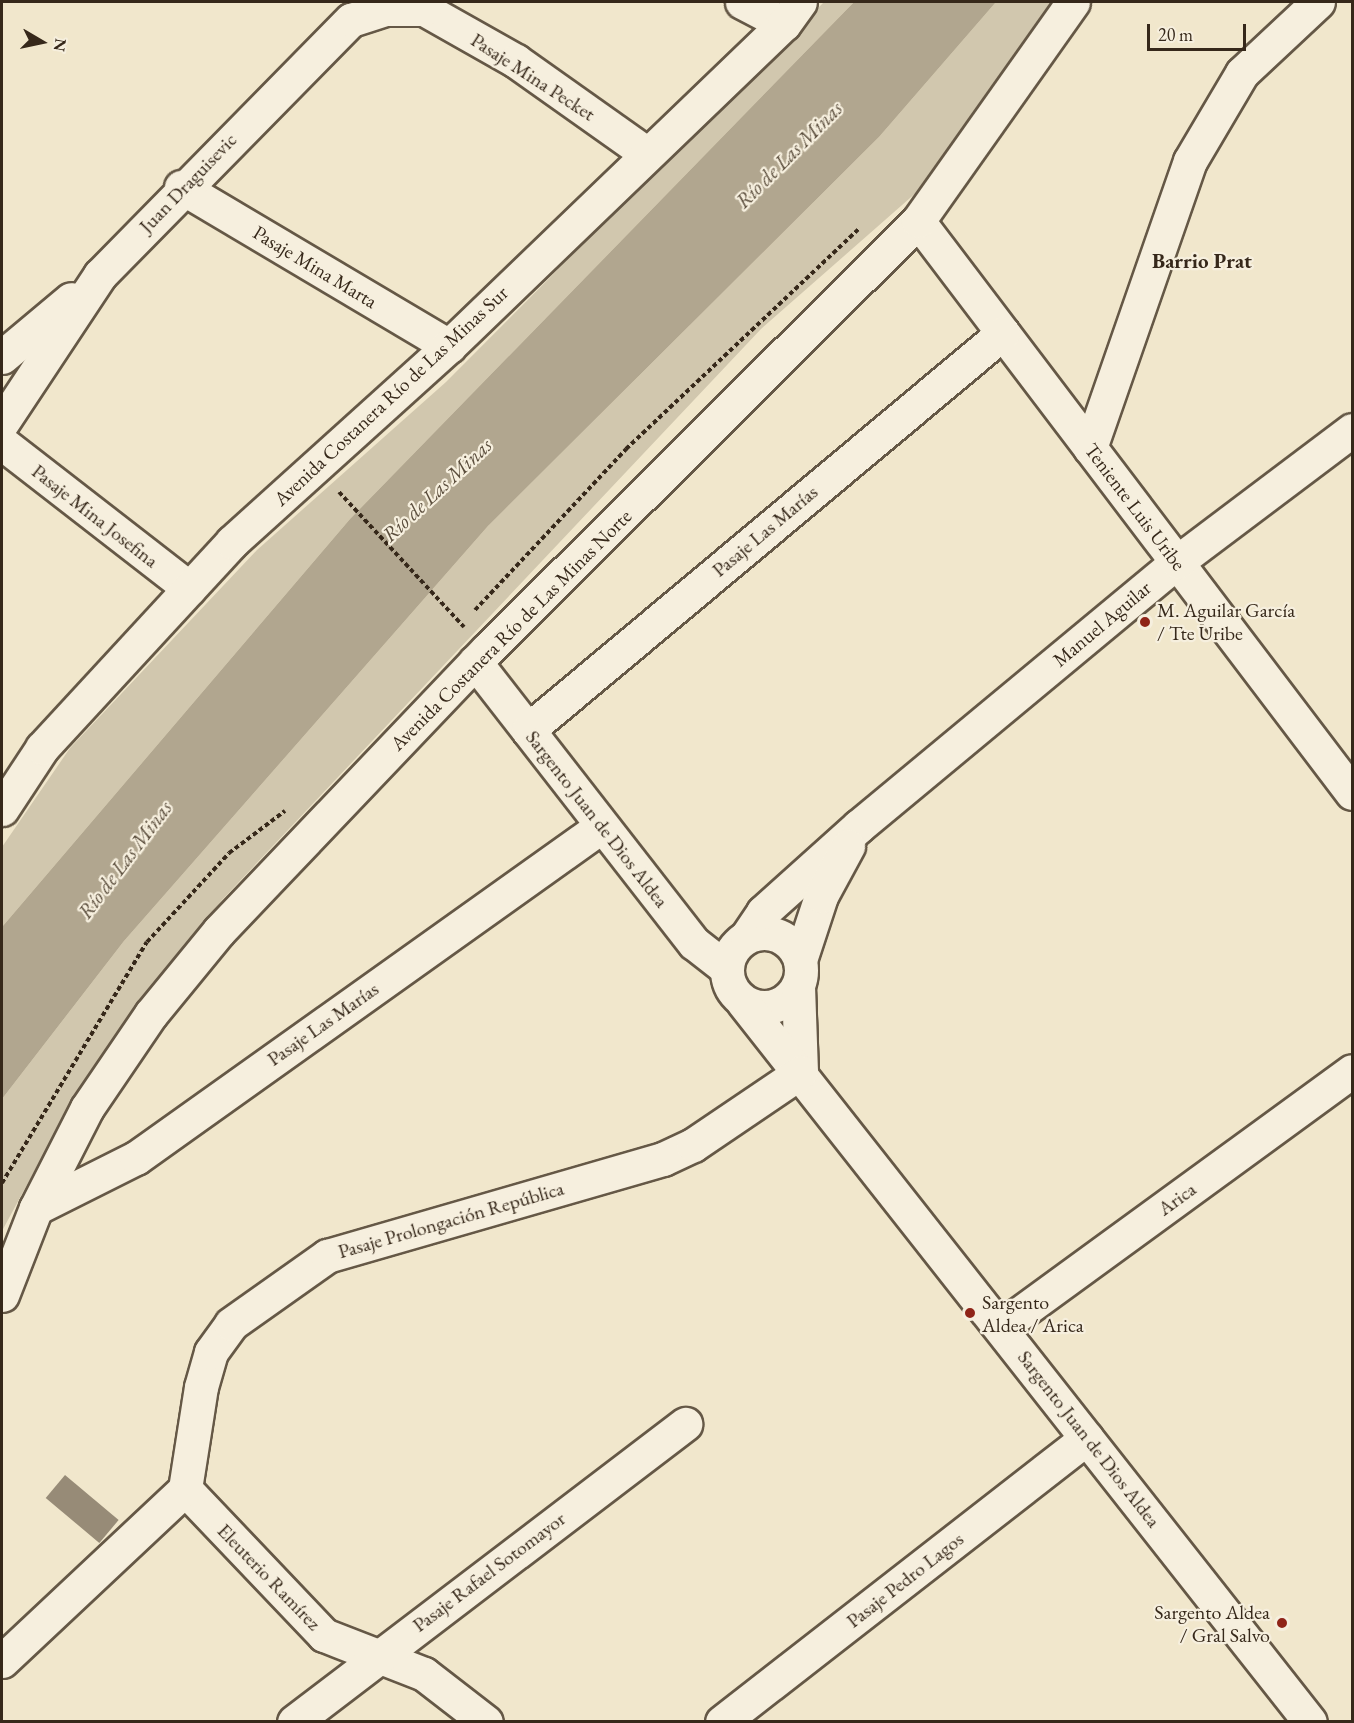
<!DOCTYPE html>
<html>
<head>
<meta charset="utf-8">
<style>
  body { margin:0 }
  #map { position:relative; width:1354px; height:1723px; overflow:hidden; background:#f1e7cc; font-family:"EB Garamond",serif }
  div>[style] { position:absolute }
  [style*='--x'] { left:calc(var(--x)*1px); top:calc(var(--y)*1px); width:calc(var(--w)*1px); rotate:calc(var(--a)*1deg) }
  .green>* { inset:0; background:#d1c7ae }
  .water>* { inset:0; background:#b1a68f }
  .building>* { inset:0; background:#978b77; transform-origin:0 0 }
  .path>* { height:4px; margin-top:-2px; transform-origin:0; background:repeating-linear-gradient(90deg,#36281a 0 4.5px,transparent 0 7.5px) }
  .roads { filter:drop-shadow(2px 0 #655846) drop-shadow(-2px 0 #655846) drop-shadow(0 2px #655846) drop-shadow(0 -2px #655846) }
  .street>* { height:33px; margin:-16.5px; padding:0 16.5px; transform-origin:16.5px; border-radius:16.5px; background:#f6efde }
  .street>.ring { margin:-16.5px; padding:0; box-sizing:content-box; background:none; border:33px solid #f6efde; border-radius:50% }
  .dots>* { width:16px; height:16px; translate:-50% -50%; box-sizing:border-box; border:3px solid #f6efde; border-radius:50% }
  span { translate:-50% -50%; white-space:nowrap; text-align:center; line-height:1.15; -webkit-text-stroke:4.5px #f6efde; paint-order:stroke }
  .street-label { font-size:20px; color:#36281a }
  .poi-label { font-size:20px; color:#36281a }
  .left { translate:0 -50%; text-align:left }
  .right { translate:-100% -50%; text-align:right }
  .water-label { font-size:21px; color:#5b4e3d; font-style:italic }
  .neighbourhood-label { font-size:21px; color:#36281a; font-weight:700 }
  .frame { position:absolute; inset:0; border:3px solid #36281a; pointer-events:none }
  .north { position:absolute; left:12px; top:12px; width:60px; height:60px; -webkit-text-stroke:4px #f6efde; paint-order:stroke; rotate:99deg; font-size:16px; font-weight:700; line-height:24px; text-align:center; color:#36281a }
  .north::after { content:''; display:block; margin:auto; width:21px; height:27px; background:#36281a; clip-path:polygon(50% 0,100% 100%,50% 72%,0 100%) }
  .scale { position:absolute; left:1147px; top:24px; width:99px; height:27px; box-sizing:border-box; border:3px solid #36281a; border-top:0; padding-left:8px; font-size:18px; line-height:21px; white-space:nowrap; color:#36281a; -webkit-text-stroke:4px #f6efde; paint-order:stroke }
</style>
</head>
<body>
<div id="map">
  <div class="green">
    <div style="clip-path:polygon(824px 2px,854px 2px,350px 519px,2px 927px,2px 847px,70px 748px,257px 550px,446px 382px)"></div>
    <div style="clip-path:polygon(996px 2px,1059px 2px,977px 121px,918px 191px,761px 329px,222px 900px,70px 1105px,2px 1231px,2px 1099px,124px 941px,488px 526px,879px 137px)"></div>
  </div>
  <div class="water">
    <div style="clip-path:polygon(854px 2px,996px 2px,879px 137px,488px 526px,124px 941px,2px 1099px,2px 927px,350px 519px)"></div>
  </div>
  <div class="building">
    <div style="left:65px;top:1475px;width:70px;height:30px;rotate:40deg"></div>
  </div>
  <div class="path">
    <div style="--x:339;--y:492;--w:184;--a:47.2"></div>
    <div style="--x:475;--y:610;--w:221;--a:-46.8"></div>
    <div style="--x:626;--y:449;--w:320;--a:-43.4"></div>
    <div style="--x:2;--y:1183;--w:281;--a:-59"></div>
    <div style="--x:147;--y:942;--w:121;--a:-47.3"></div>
    <div style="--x:229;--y:853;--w:70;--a:-36.9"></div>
  </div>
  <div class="roads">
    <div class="street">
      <div style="--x:422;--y:2;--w:7;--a:74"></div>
      <div style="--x:424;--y:9;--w:106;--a:29.5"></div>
      <div style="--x:516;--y:61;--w:159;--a:35.3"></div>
      <div style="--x:742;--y:2;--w:47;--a:27.6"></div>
      <div style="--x:181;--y:187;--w:312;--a:30.7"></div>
      <div style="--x:918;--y:221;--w:718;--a:52.81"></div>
      <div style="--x:2;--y:357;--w:90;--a:-40"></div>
      <div style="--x:2;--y:423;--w:178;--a:-56.5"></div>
      <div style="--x:100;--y:275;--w:358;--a:-45.5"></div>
      <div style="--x:351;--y:20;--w:35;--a:-18"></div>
      <div style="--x:384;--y:9;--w:40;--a:0"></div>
      <div style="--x:2;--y:443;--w:237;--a:37.8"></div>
      <div style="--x:1090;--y:448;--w:304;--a:-70.8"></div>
      <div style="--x:1190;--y:161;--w:102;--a:-59.4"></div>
      <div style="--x:1242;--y:73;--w:104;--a:-43.1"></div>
      <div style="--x:475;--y:662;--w:356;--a:52.1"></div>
      <div style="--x:694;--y:943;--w:41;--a:38"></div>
      <div style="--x:528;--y:730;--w:619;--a:-39.89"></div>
      <div style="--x:2;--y:809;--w:73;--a:-56.7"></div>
      <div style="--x:42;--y:748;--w:280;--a:-47.3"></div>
      <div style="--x:232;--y:542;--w:292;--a:-42.1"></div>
      <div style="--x:449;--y:346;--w:465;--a:-43.9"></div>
      <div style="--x:784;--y:24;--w:27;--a:-54"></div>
      <div class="ring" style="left:727px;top:933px;width:41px;height:41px"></div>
      <div style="--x:747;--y:936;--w:29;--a:-56"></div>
      <div style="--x:763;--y:912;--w:129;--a:-41.9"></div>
      <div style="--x:859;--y:826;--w:413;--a:-39.7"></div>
      <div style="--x:1177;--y:562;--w:219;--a:-37"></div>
      <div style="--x:800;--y:960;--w:67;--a:-71.8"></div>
      <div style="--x:821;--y:896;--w:57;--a:-61.6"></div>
      <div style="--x:798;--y:986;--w:86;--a:88"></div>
      <div style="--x:743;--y:1002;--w:916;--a:51.78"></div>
      <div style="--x:36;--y:1208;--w:112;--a:-26.6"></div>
      <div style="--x:136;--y:1158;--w:572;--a:-35.47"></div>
      <div style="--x:2;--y:1295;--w:93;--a:-68.7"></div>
      <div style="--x:36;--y:1208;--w:112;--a:-63"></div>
      <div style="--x:87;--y:1108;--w:114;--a:-55.8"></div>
      <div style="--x:151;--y:1014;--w:107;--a:-50.7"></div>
      <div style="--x:219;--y:931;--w:388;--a:-46.4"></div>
      <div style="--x:487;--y:650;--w:608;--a:-44.87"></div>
      <div style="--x:918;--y:221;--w:268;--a:-54.7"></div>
      <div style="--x:1001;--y:1327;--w:434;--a:-36.1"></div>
      <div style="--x:185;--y:1489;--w:202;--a:46.4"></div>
      <div style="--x:324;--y:1635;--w:107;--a:21.3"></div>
      <div style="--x:424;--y:1674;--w:78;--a:37.7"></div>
      <div style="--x:2;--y:1661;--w:251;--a:-43.2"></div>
      <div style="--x:185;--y:1489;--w:103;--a:-81.1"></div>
      <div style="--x:201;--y:1387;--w:36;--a:-74"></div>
      <div style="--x:211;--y:1352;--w:34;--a:-54"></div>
      <div style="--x:231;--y:1324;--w:118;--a:-35.3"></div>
      <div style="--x:327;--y:1256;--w:350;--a:-16.1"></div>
      <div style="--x:663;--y:1159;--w:33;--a:-25"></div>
      <div style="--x:693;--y:1145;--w:130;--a:-34.1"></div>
      <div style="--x:294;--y:1722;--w:492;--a:-37.3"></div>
      <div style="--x:722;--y:1722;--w:462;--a:-37.9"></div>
    </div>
  </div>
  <div class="dots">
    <div style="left:1145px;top:622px;background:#8f2418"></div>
    <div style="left:970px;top:1313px;background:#8f2418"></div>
    <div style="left:1282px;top:1623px;background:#8f2418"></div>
  </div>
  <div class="street-label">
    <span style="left:533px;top:77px;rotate:33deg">Pasaje Mina Pecket</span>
    <span style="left:188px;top:183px;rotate:-46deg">Juan Draguisevic</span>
    <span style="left:315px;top:267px;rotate:31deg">Pasaje Mina Marta</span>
    <span style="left:391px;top:396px;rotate:-43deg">Avenida Costanera Río de Las Minas Sur</span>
    <span style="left:1135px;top:507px;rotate:53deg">Teniente Luis Uribe</span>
    <span style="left:95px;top:516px;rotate:38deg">Pasaje Mina Josefina</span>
    <span style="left:765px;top:531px;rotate:-40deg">Pasaje Las Marías</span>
    <span style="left:1102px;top:624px;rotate:-40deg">Manuel Aguilar</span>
    <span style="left:511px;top:630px;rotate:-45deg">Avenida Costanera Río de Las Minas Norte</span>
    <span style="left:597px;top:819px;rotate:52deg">Sargento Juan de Dios Aldea</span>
    <span style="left:323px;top:1024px;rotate:-35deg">Pasaje Las Marías</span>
    <span style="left:1177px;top:1199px;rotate:-36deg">Arica</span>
    <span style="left:451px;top:1220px;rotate:-16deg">Pasaje Prolongación República</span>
    <span style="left:1089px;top:1439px;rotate:52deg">Sargento Juan de Dios Aldea</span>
    <span style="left:489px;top:1572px;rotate:-37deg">Pasaje Rafael Sotomayor</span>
    <span style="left:269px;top:1577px;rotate:46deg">Eleuterio Ramírez</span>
    <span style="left:905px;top:1580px;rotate:-38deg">Pasaje Pedro Lagos</span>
  </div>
  <div class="poi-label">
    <span class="left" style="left:1157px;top:622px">M. Aguilar García<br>/ Tte Uribe</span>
    <span class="left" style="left:982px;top:1314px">Sargento<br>Aldea / Arica</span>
    <span class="right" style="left:1270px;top:1624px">Sargento Aldea<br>/ Gral Salvo</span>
  </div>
  <div class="water-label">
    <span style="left:789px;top:155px;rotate:-45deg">Río de Las Minas</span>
    <span style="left:437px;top:490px;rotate:-43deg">Río de Las Minas</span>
    <span style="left:125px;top:860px;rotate:-53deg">Río de Las Minas</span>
  </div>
  <div class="neighbourhood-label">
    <span style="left:1202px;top:261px">Barrio Prat</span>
  </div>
  <div class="frame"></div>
  <div class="north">N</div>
  <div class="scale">20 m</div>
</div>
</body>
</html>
